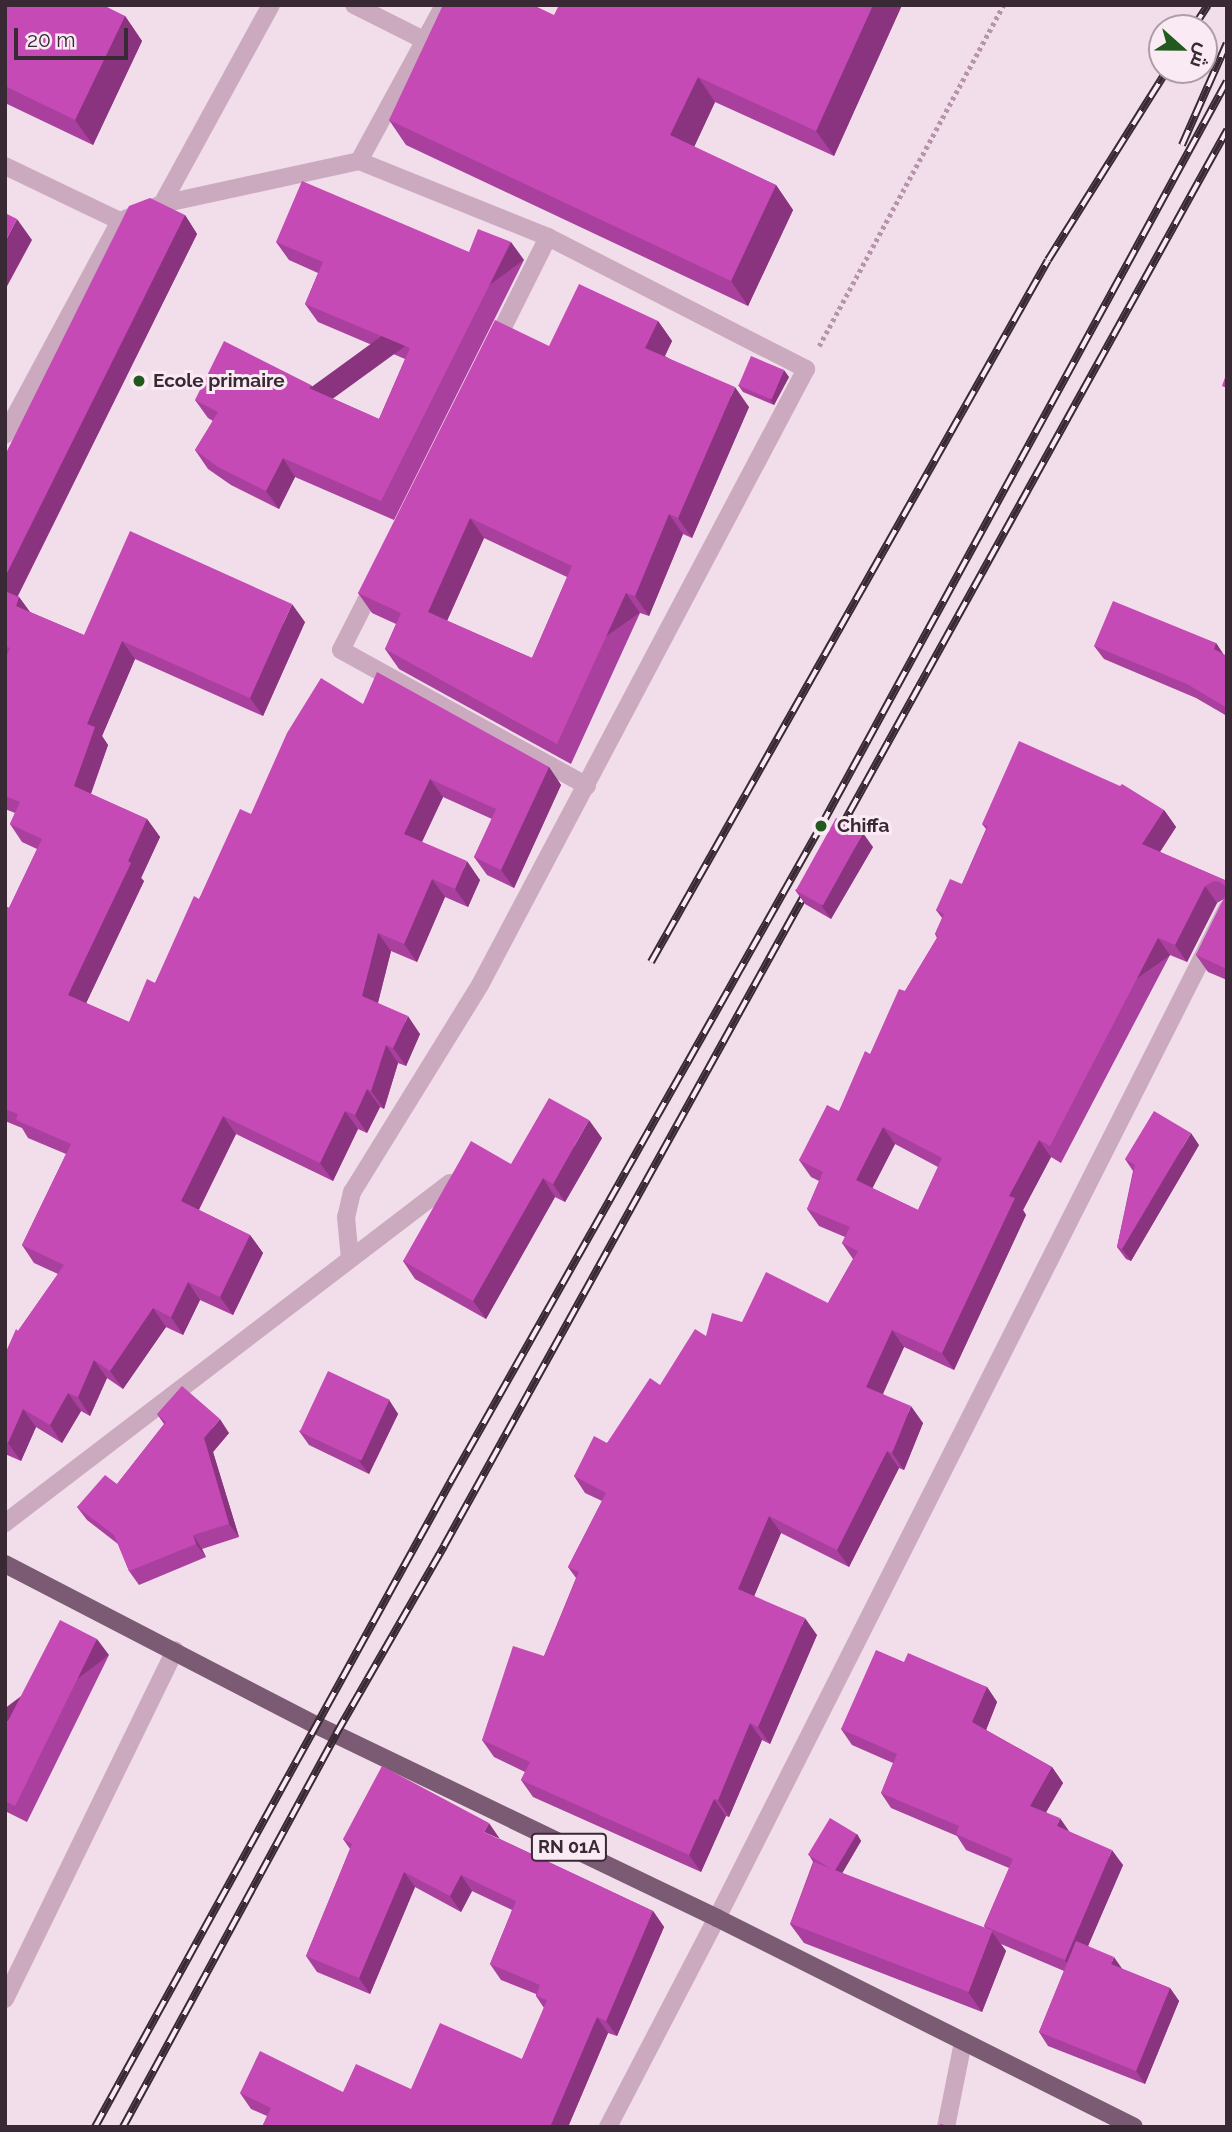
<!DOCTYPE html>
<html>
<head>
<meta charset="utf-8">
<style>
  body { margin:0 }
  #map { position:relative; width:1232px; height:2132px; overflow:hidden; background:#f2deea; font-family:Raleway,Cairo,sans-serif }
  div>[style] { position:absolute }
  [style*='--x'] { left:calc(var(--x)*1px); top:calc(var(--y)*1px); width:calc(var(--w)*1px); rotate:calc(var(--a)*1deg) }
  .path>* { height:4.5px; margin-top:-2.25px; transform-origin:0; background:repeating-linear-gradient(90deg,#b694ac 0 3.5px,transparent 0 7px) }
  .minor>* { height:18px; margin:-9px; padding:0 9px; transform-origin:9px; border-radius:9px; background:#cbaac0 }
  .primary>* { height:18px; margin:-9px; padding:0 9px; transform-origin:9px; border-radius:9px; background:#7a5b73 }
  .rail>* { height:8px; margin-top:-4px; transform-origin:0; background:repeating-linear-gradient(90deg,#faeaf3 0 16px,#382935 0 32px); box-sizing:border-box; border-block:2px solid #382935 }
  .wall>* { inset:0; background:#a9409d }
  .shaded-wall>* { inset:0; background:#8a347f; transform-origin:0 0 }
  .building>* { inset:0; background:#c54ab6; transform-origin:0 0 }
  .dots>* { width:19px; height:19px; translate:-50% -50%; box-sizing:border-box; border:4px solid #faeaf3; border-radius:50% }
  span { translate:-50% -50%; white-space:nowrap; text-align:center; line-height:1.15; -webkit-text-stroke:6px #faeaf3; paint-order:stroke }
  .shield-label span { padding:2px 5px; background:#faeaf3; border:2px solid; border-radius:5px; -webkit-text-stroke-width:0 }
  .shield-label { font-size:18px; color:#382935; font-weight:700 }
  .poi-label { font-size:19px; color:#382935; font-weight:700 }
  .left { translate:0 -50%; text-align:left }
  .frame { position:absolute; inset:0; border:7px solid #382935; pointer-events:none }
  .north { position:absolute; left:1148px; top:14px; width:70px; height:70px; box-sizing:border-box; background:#faeaf3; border:2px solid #ac9da7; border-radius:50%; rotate:111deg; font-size:19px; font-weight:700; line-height:28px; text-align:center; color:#382935 }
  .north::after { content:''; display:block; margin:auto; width:24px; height:32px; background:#22591f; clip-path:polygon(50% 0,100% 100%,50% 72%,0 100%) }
  .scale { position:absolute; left:14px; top:28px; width:114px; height:32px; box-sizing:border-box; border:4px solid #382935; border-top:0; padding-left:9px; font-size:21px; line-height:24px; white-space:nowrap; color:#382935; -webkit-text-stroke:5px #faeaf3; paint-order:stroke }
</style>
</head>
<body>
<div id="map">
  <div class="path">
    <div style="--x:819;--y:346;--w:387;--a:-61.6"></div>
  </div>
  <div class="minor">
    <div style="--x:354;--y:5;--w:78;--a:26.6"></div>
    <div style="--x:359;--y:161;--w:178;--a:-61.4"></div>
    <div style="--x:5;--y:166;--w:127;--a:25.6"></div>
    <div style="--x:120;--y:221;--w:243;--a:118.3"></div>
    <div style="--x:162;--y:204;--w:227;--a:-61.3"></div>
    <div style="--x:120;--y:221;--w:45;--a:-22"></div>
    <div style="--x:162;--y:204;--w:202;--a:-12.3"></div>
    <div style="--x:359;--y:161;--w:204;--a:21.9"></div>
    <div style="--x:548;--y:237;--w:290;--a:27.1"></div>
    <div style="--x:806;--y:369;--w:697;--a:117.89"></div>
    <div style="--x:480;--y:985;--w:243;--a:121.7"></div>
    <div style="--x:352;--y:1192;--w:26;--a:103"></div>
    <div style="--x:346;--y:1217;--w:42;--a:84.6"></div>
    <div style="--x:493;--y:347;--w:123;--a:-63.4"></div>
    <div style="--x:376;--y:581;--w:77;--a:116.9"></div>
    <div style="--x:341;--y:650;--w:281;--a:28.9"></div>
    <div style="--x:5;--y:1523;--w:560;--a:-37.38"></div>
    <div style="--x:5;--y:1999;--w:388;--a:-64"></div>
    <div style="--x:608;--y:2127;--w:236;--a:-62.5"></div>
    <div style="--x:717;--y:1918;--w:1131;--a:-63.19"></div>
    <div style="--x:946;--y:2127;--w:87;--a:-78.7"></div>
  </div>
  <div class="primary">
    <div style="--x:5;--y:1564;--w:350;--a:27.4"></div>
    <div style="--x:316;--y:1725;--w:445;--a:25.7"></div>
    <div style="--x:717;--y:1918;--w:466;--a:26.6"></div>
  </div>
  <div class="rail">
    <div style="--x:1193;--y:28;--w:27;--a:-57"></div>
    <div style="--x:1182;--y:145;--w:111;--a:-66.2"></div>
    <div style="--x:834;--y:840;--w:812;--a:-61.03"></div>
    <div style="--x:651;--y:962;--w:806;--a:-60.51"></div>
    <div style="--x:1048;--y:260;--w:224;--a:-57.9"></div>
    <div style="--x:95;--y:2127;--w:740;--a:-61.15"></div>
    <div style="--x:452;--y:1479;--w:750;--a:-60.53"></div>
    <div style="--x:821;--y:826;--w:848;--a:-61.41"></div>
    <div style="--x:123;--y:2127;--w:447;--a:-61.5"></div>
    <div style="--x:336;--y:1734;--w:217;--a:-60.1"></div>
    <div style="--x:444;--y:1546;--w:758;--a:-61.03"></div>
  </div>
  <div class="wall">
    <div style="clip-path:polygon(5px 5px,125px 16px,142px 41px,93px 145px,5px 103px)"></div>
    <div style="clip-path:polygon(902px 5px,834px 156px,715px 102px,694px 147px,776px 185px,793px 210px,748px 306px,406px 145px,389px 120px,554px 15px)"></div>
    <div style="clip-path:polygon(185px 215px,197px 234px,18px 596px,19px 597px,30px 612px,84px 635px,305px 622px,263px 716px,135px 659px,102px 736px,108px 745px,91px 794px,147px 819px,160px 837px,141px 878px,144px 881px,86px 1003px,129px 1022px,155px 983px,199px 899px,251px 814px,363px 704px,549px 767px,561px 785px,514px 888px,487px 875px,474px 857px,492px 819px,443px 797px,422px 842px,480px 880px,468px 907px,445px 897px,417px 962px,391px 951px,378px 1003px,420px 1034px,406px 1066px,398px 1063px,384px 1109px,380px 1107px,367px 1133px,358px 1129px,333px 1181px,236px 1134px,199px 1210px,250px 1235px,263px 1253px,233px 1315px,200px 1300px,183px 1335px,166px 1327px,123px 1389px,107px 1378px,90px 1416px,81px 1411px,62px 1443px,36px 1427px,21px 1461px,5px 1454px,5px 1354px,18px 1331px,58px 1274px,34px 1263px,22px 1245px,66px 1154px,28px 1138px,22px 1128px,5px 1121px,5px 906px,9px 908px,37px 849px,22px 842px,10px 824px,15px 813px,5px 809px,5px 455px)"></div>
    <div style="clip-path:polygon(276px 242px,469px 252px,524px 260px,394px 520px,295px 477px,279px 509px,231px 485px,208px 469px,195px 450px,213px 421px,208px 418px,195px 400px,311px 385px,316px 391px,379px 419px,405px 359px,318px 322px,305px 304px,318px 273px,289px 260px)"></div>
    <div style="clip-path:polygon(evenodd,658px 321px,672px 341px,665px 356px,749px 407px,692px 538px,683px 534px,649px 616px,640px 613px,571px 764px,399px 669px,385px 649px,396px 624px,372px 613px,358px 593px,549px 346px,658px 321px,484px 538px,567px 577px,532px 658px,447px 621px,484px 538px)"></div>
    <div style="clip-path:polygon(789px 377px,774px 405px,743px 392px,738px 385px)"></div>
    <div style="clip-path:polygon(1216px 643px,1224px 655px,1227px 656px,1227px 716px,1196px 698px,1104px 659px,1094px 646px)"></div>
    <div style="clip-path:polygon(evenodd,1164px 810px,1176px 827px,1160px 852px,1227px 881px,1227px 980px,1208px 972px,1196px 955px,1224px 899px,1217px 903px,1187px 962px,1170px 955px,1061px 1163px,1051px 1157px,1023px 1210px,1026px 1215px,954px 1370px,904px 1347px,883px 1394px,923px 1423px,904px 1470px,899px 1468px,849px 1567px,781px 1533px,754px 1596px,817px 1635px,770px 1744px,762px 1740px,729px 1817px,726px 1816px,701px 1872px,533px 1797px,521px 1780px,525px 1772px,494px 1757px,482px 1740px,544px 1656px,576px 1578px,568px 1567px,602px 1501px,585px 1493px,574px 1476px,607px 1443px,706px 1336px,742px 1322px,828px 1303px,853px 1259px,842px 1243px,845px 1237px,819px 1226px,807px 1209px,819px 1181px,811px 1177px,799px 1160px,839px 1111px,905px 991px,937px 938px,935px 934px,942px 918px,936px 910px,962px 884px,986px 829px,982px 824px,1164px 810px,895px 1144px,938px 1167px,918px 1210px,872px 1188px,895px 1144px)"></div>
    <div style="clip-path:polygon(873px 847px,831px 919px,805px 904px,795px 890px)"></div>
    <div style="clip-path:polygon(602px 1138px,565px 1202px,555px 1197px,486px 1319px,415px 1279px,403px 1261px,511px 1164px)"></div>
    <div style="clip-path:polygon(1199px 1145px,1131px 1261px,1126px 1259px,1117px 1247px,1133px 1171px,1125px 1159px)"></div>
    <div style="clip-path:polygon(389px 1400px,398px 1414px,369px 1474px,309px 1445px,299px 1431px)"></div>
    <div style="clip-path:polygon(157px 1414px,229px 1433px,213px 1452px,239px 1537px,202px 1549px,206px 1557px,139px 1585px,129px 1571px,118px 1544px,87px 1520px,77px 1507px,117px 1484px,164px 1424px)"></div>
    <div style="clip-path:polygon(109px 1655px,27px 1822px,5px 1811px,5px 1720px,8px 1721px)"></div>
    <div style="clip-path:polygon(904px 1662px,987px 1687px,997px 1702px,986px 1730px,1052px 1767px,1063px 1783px,1046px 1812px,1069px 1832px,1123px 1865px,1088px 1946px,1122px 1969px,1170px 1988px,1179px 2001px,1145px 2084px,1048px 2046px,1039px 2032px,1064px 1971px,1001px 1944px,1006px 1951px,982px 2012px,804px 1943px,790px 1924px,813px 1862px,809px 1855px,857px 1834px,861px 1841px,842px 1873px,986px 1930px,984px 1926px,1009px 1868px,966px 1850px,957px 1836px,891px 1808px,881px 1793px,893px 1763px,852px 1745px,841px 1729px)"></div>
    <div style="clip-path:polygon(343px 1839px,500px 1839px,653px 1911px,664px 1927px,617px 2036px,608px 2033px,568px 2127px,262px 2127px,267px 2116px,251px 2109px,240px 2093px,343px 2092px,411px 2089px,522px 2059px,544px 2008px,536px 1996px,536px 1994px,501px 1980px,490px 1964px,512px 1910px,472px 1891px,461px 1912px,415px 1887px,370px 1994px,317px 1972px,306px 1956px,350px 1849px)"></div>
  </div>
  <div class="shaded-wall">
    <div style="clip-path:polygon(873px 5px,902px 5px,834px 156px,816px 131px)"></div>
    <div style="clip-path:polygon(125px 16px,142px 41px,93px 145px,75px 120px)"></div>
    <div style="clip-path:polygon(698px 77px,715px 102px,688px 160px,670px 135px)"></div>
    <div style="clip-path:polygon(776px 185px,793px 210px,748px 306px,731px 281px)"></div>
    <div style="clip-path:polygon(185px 215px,197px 234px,12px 607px,5px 597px,5px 577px)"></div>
    <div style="clip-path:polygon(17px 219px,32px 240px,5px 290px,5px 242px)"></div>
    <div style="left:511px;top:242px;width:22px;height:290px;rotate:54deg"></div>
    <div style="clip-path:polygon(658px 321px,672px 341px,659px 368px,645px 348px)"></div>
    <div style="clip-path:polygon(784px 370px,789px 377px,774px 405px,769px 398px)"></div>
    <div style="clip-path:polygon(735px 387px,749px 407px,692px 538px,678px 518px)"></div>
    <div style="clip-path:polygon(283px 458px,295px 477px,279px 509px,266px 491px)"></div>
    <div style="clip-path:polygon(669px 514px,683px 534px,649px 616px,635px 596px)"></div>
    <div style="clip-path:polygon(470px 518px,484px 538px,442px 632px,428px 612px)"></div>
    <div style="left:626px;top:593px;width:24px;height:166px;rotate:55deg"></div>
    <div style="clip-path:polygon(19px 597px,32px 615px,16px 606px)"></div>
    <div style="clip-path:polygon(292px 604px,305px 622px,263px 716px,250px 698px)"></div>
    <div style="clip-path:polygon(122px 641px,135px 659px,102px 736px,108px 745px,87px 804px,74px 786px,87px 724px)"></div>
    <div style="clip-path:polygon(1216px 643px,1225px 657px,1214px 649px)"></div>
    <div style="clip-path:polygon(549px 767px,561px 785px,514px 888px,501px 870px)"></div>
    <div style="clip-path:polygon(430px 779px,443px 797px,417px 852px,404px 834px)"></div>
    <div style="clip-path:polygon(1164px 810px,1176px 827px,1154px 861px,1142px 844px)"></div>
    <div style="clip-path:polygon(147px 819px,160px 837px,141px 878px,144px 881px,81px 1014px,68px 995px)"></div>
    <div style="clip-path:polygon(863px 833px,873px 847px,831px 919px,821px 905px)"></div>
    <div style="clip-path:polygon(467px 861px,480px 880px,468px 907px,455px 889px)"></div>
    <div style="clip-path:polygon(432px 879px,445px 897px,417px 962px,404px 944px)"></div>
    <div style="clip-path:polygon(1205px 886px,1217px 903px,1187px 962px,1175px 945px)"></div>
    <div style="clip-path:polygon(378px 933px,391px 951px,375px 1014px,362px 996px)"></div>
    <div style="left:1158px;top:938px;width:21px;height:234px;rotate:55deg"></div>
    <div style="clip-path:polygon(408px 1016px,420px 1034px,406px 1066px,393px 1048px)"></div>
    <div style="clip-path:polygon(386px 1045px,398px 1063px,384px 1109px,371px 1091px)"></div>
    <div style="clip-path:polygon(367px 1089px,380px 1107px,367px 1133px,355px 1115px)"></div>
    <div style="clip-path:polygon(345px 1111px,358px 1129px,333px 1181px,320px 1163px)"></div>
    <div style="clip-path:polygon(223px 1116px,236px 1134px,194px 1219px,181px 1201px)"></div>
    <div style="clip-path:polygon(589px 1120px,602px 1138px,565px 1202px,553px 1184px)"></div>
    <div style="clip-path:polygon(883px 1127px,895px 1144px,868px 1197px,856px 1180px)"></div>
    <div style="clip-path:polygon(1191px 1133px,1199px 1145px,1131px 1261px,1122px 1249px)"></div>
    <div style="clip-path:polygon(1039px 1140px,1051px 1157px,1023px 1210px,1026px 1215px,954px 1370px,942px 1353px,1009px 1196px)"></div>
    <div style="clip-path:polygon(543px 1178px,555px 1197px,486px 1319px,473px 1301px)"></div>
    <div style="clip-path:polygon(250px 1235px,263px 1253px,233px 1315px,220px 1297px)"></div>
    <div style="clip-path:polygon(188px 1282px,200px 1300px,183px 1335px,171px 1317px)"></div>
    <div style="clip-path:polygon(153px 1308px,166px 1327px,123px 1389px,110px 1371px)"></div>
    <div style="clip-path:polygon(892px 1330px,904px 1347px,878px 1404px,866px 1387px)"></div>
    <div style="clip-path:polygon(94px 1360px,107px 1378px,90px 1416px,78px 1397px)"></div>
    <div style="clip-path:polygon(68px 1393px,81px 1411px,62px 1443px,50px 1425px)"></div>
    <div style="clip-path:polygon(389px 1400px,398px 1414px,369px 1474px,359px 1461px)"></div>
    <div style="clip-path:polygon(911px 1406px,923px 1423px,904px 1470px,892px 1453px)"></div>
    <div style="clip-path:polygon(23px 1409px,36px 1427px,21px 1461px,8px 1443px)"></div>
    <div style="clip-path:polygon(220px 1419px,229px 1433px,213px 1452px,239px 1537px,229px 1524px,204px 1438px)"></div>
    <div style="clip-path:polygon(887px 1451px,899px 1468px,849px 1567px,837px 1550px)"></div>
    <div style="clip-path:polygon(769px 1516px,781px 1533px,750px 1606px,738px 1589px)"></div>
    <div style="clip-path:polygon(193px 1535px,202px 1549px,206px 1557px,196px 1544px)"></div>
    <div style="clip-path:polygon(805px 1618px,817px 1635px,770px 1744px,758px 1727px)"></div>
    <div style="left:97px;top:1639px;width:20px;height:186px;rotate:53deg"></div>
    <div style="clip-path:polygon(987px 1687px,997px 1702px,983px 1738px,972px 1722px)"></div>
    <div style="clip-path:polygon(750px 1723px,762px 1740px,729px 1817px,718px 1800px)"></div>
    <div style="clip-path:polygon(1052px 1767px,1063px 1783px,1041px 1821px,1030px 1806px)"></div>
    <div style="clip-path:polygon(714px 1799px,726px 1816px,701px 1872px,689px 1855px)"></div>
    <div style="clip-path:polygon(1060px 1818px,1071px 1834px,1057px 1826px)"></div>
    <div style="clip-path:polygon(489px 1823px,500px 1839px,484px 1832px)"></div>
    <div style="clip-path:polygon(857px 1834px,861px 1841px,840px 1877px,835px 1871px)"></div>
    <div style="clip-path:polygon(1112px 1850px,1123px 1865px,1075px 1976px,1065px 1960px)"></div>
    <div style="clip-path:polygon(404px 1872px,415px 1887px,370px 1994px,359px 1978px)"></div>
    <div style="clip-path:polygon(461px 1875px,472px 1891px,461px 1912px,450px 1896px)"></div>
    <div style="clip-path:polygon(653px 1911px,664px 1927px,617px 2036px,606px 2021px)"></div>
    <div style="clip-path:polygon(992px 1932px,1006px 1951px,982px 2012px,968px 1992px)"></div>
    <div style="clip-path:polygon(1114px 1957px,1123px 1970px,1111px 1964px)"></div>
    <div style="clip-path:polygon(1170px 1988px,1179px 2001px,1145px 2084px,1136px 2071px)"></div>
    <div style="clip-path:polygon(597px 2017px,608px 2033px,568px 2127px,550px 2127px)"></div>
  </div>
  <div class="building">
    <div style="clip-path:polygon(5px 5px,103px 5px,125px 16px,75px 120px,5px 86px)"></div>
    <div style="clip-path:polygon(443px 5px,533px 5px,554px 15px,559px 5px,873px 5px,816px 131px,698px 77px,670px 135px,776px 185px,731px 281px,389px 120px)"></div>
    <div style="clip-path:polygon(302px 181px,469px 252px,478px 229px,511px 242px,381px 501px,283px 458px,266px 491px,218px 467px,195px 450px,218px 412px,195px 400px,224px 341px,311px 385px,309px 388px,379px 419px,410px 348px,305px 304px,323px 262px,276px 242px)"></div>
    <div style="clip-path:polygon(150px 198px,185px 215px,5px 577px,5px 455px,129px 206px)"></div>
    <div style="clip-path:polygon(5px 213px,17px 219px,5px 242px)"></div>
    <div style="clip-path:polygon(evenodd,579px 284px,658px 321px,645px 348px,735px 387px,678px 518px,669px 514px,635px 596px,626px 593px,557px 744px,385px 649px,401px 613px,358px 593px,495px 320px,549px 346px,579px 284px,470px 518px,572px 566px,532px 658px,428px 612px,470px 518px)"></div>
    <div style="left:751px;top:356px;width:36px;height:32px;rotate:23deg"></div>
    <div style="clip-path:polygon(1227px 372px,1227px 388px,1222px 386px)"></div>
    <div style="clip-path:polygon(130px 531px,292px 604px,250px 698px,122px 641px,87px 724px,95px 727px,74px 786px,147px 819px,128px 861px,131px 863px,68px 995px,129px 1022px,147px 979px,155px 983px,194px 896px,199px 899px,240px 809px,251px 814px,287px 733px,321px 678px,363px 704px,377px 672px,549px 767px,501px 870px,474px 857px,496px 809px,430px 779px,404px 834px,467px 861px,455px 889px,432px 879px,404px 944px,378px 933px,362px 996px,408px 1016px,393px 1048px,386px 1045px,371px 1091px,367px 1089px,355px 1115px,345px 1111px,320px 1163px,223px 1116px,181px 1201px,250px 1235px,220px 1297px,188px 1282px,171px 1317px,153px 1308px,110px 1371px,94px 1360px,78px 1397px,68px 1393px,50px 1425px,23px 1409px,8px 1443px,5px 1441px,5px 1354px,16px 1329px,18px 1331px,64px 1265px,22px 1245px,71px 1144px,16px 1120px,18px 1114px,5px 1109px,5px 906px,9px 908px,42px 839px,10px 824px,20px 802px,5px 796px,5px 660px,10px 648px,5px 646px,5px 591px,19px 597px,16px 606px,84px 635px)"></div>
    <div style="clip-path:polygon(1113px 601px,1216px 643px,1214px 649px,1227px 656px,1227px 708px,1187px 684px,1094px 646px)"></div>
    <div style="clip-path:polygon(evenodd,1019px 741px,1120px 786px,1122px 784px,1164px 810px,1142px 844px,1227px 881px,1227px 969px,1196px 955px,1225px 896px,1225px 886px,1220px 882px,1214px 881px,1205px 886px,1175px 945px,1158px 938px,1050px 1146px,1039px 1140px,1009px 1196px,1015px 1198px,942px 1353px,892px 1330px,866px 1387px,911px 1406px,892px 1453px,887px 1451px,837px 1550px,769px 1516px,738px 1589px,805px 1618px,758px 1727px,750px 1723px,718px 1800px,714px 1799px,689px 1855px,521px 1780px,530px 1762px,482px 1740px,513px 1646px,544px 1656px,579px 1572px,568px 1567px,606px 1493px,574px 1476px,594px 1436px,607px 1443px,650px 1378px,660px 1385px,695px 1329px,706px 1336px,712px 1313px,742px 1322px,766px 1272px,828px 1303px,858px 1251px,842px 1243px,850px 1227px,807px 1209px,823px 1172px,799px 1160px,827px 1105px,839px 1111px,865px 1051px,870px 1054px,899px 989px,905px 991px,938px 936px,935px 934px,944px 914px,936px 910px,950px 879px,962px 884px,988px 826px,982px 824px,1019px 741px,883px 1127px,942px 1158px,918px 1210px,856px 1180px,883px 1127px)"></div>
    <div style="left:836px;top:818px;width:31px;height:83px;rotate:29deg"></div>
    <div style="clip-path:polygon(549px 1098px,589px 1120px,553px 1184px,543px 1178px,473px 1301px,403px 1261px,471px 1141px,511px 1164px)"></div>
    <div style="clip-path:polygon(1154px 1111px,1191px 1133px,1122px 1249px,1117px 1247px,1135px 1165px,1125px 1159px)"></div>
    <div style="left:328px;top:1371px;width:68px;height:67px;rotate:25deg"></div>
    <div style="clip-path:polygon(182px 1386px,220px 1419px,204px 1438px,229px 1524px,193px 1535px,196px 1544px,129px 1571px,114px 1535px,77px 1507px,105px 1475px,117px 1484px,166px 1422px,157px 1414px)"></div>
    <div style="clip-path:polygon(60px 1620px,97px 1639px,15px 1806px,5px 1801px,5px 1720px,8px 1721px)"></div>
    <div style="clip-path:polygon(876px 1650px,904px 1662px,908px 1653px,987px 1687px,972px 1722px,1052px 1767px,1030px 1806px,1060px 1818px,1057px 1826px,1112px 1850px,1065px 1960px,984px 1926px,1013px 1859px,956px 1834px,959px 1826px,881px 1793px,897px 1754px,841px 1729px)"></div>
    <div style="clip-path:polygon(382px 1766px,489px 1823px,484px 1832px,653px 1911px,606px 2021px,597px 2017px,550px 2127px,262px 2127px,271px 2108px,240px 2093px,260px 2051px,343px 2092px,356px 2064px,411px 2089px,440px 2023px,522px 2059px,547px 2000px,536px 1996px,540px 1985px,490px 1964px,516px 1901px,461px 1875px,450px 1896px,404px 1872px,359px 1978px,306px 1956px,352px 1844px,343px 1839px)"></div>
    <div style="left:830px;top:1818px;width:31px;height:43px;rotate:31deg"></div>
    <div style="left:814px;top:1862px;width:191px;height:66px;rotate:21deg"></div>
    <div style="clip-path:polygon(1076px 1941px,1114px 1957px,1111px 1964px,1170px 1988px,1136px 2071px,1039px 2032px)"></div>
    <div style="clip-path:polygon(940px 2124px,955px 2127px,940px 2127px)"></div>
  </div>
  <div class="dots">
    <div style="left:139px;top:381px;background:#22591f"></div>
    <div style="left:821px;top:826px;background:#22591f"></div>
  </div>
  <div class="shield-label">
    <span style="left:569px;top:1847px">RN 01A</span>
  </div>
  <div class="poi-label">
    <span class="left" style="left:153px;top:381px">Ecole primaire</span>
    <span class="left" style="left:837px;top:826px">Chiffa</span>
  </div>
  <div class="frame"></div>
  <div class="north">ش</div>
  <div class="scale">20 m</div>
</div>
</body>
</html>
